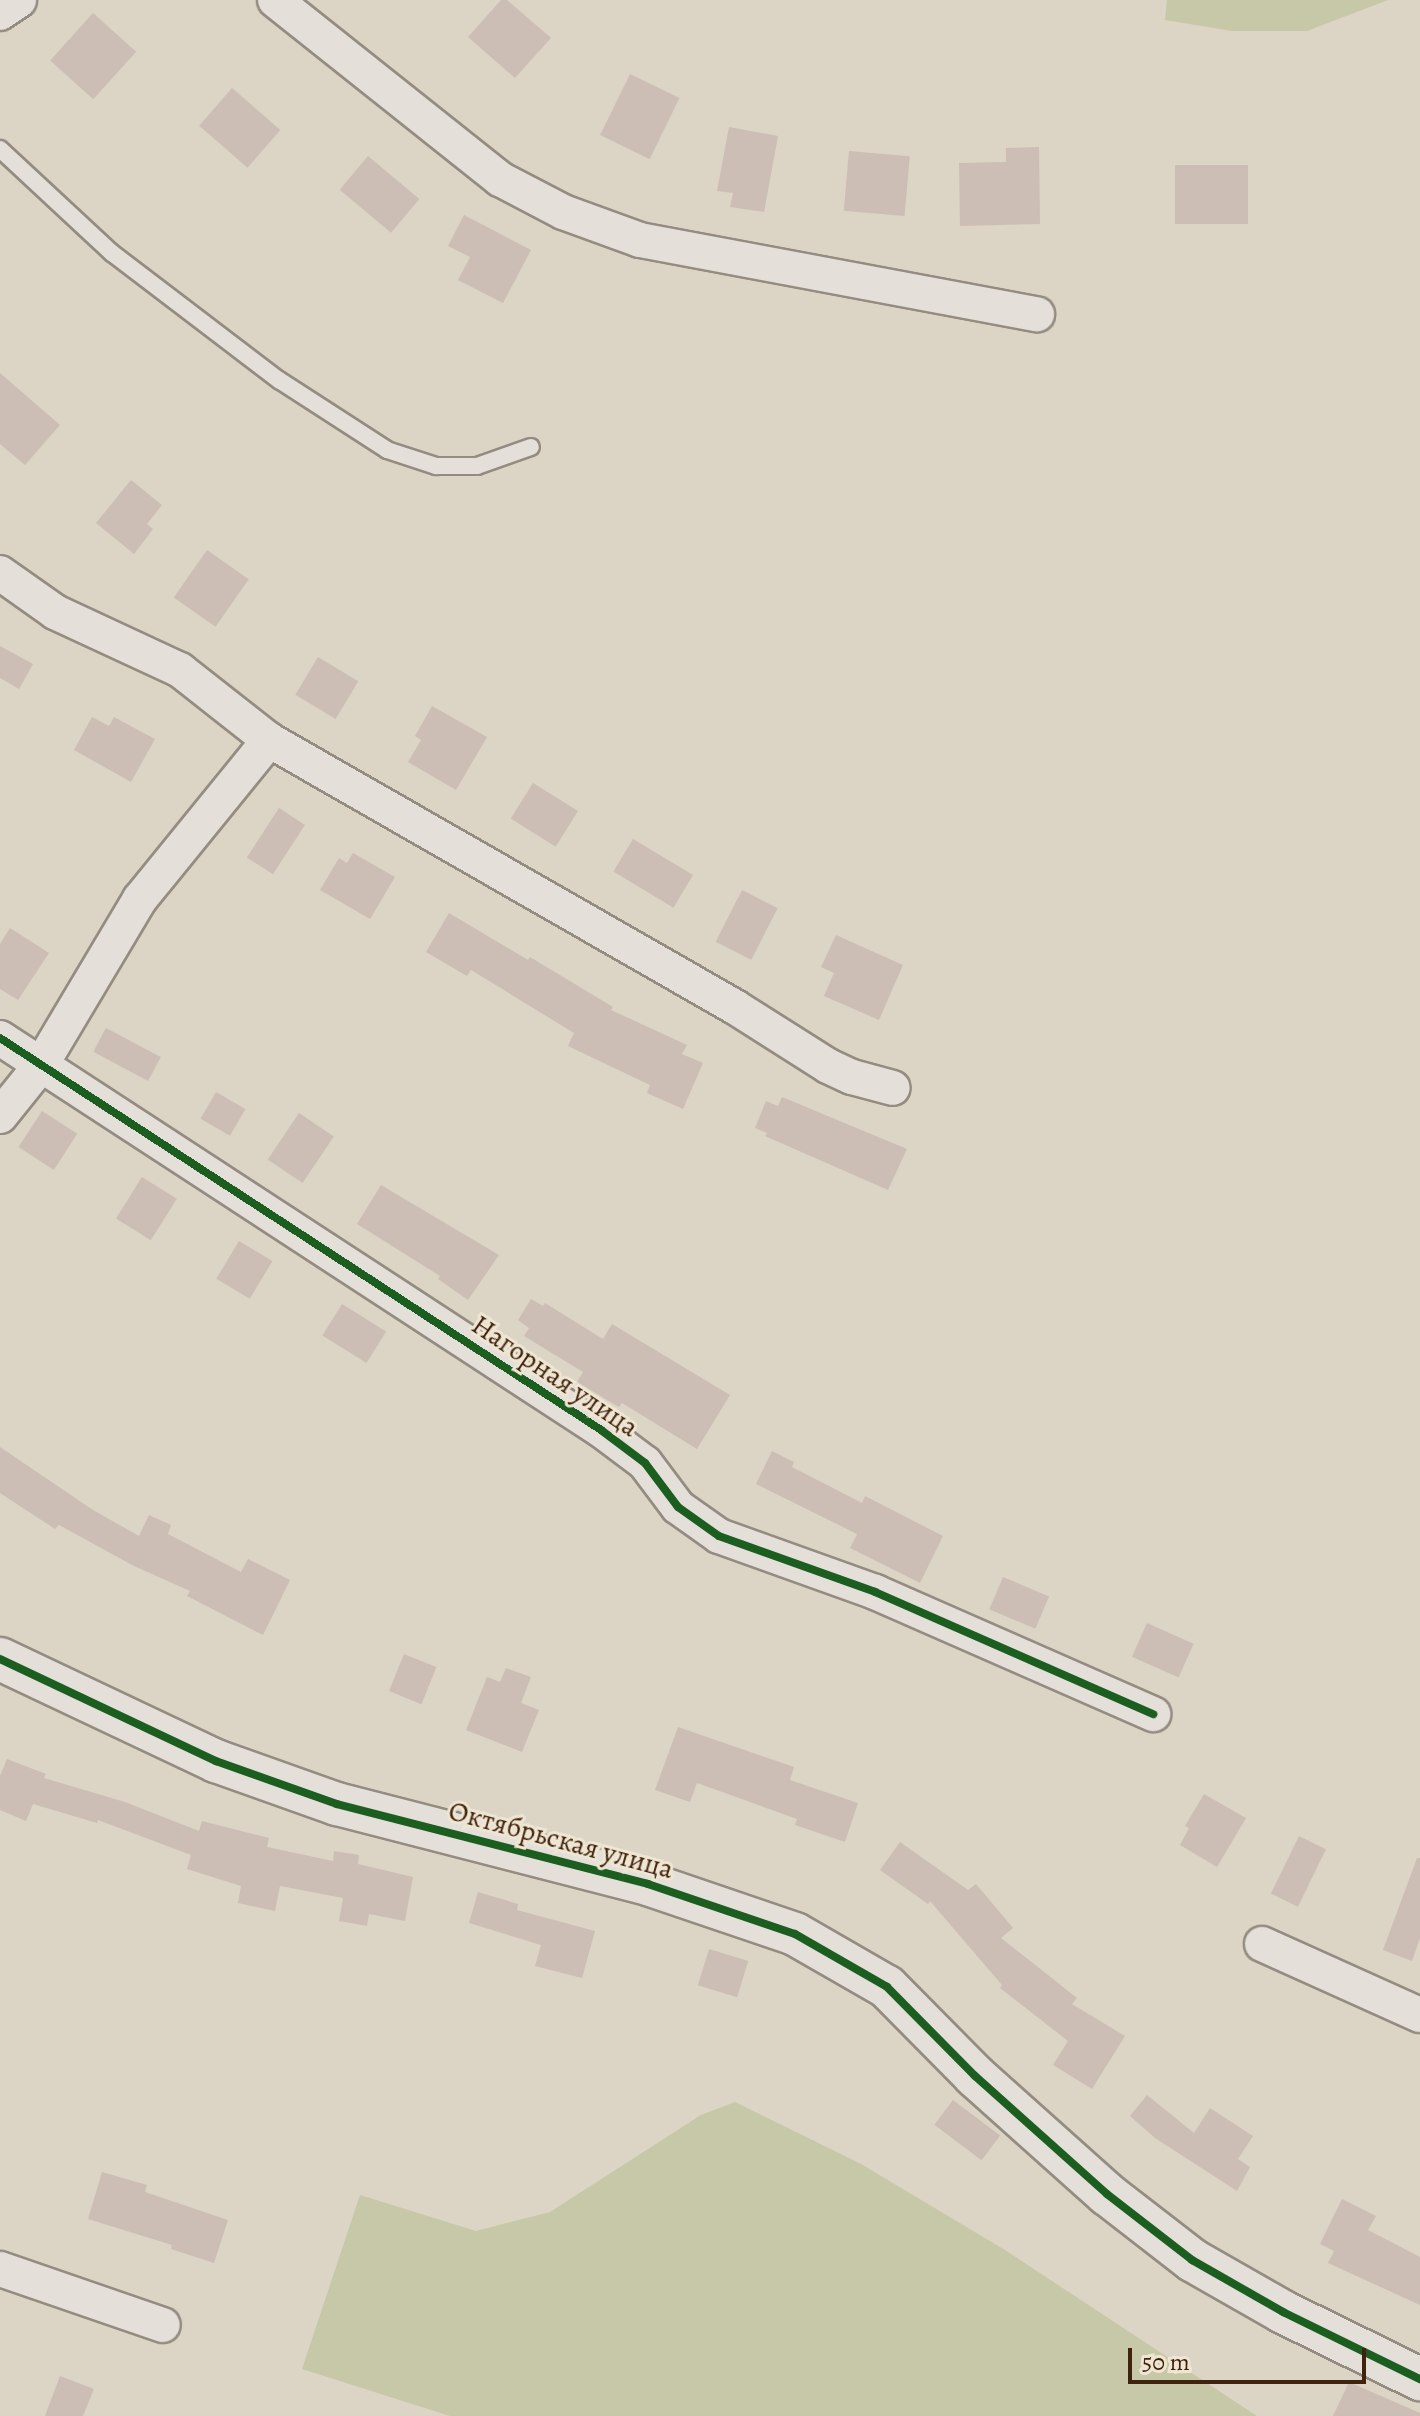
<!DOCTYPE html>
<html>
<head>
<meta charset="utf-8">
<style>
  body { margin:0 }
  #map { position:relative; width:1420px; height:2416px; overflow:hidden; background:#dcd4c5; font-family:Alegreya,serif }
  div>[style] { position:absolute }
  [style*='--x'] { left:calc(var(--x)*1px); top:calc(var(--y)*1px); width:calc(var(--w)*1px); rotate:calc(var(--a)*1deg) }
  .green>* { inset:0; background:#c7c8a7 }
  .building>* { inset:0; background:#ccbeb4; transform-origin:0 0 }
  .roads { filter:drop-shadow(2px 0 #948c81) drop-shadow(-2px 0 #948c81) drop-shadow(0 2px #948c81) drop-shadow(0 -2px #948c81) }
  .service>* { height:16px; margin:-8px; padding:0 8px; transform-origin:8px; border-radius:8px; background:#e4e0d9 }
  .minor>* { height:34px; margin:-17px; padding:0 17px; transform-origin:17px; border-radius:17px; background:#e4e0d9 }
  .tertiary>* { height:42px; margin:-21px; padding:0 21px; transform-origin:21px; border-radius:21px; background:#e4e0d9 }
  .cycleway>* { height:8px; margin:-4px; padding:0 4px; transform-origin:4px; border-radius:4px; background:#1b5e20 }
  span { translate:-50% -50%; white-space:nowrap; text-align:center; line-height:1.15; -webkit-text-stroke:6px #eee6d3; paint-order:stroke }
  .street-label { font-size:28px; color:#40230f }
  .scale { position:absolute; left:1128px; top:2348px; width:238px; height:36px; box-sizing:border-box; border:4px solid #40230f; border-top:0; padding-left:10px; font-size:24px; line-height:28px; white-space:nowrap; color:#40230f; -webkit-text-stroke:6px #eee6d3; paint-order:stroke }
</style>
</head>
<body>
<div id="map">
  <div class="green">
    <div style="clip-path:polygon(1167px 0,1388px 0,1307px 31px,1232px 31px,1165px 20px)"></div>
    <div style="clip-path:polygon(735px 2102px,861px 2164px,1005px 2250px,1257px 2416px,450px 2416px,302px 2369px,360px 2195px,476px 2231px,550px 2212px,701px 2115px)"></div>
  </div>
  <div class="building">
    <div style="clip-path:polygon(501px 0,507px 0,551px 38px,515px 78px,468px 37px)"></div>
    <div style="left:93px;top:13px;width:58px;height:64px;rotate:42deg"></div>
    <div style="left:630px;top:74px;width:55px;height:68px;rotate:26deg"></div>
    <div style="left:232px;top:88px;width:64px;height:50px;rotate:41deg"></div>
    <div style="clip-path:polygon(729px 127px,778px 136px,764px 212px,730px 207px,733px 193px,717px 191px)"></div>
    <div style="clip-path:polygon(1039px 147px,1040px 224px,960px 226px,959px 163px,1006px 162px,1006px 148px)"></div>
    <div style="left:849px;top:151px;width:61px;height:60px;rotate:5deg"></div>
    <div style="left:368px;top:156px;width:67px;height:44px;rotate:40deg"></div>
    <div style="left:1175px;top:165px;width:73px;height:59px"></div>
    <div style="clip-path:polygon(464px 215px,531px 250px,503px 303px,458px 280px,470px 257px,448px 246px)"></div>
    <div style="clip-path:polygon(0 373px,60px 425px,25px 465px,0 444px)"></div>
    <div style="clip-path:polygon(131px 480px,162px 505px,147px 524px,153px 529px,134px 554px,96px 523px)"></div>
    <div style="left:207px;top:550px;width:51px;height:58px;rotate:35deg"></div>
    <div style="clip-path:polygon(0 646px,33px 664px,19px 689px,0 678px)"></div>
    <div style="left:318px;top:657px;width:47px;height:44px;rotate:31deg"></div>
    <div style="clip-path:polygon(432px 706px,487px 737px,456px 790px,408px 762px,421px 740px,415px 736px)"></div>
    <div style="clip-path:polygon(92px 717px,109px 726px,114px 717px,155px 739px,131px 782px,74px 750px)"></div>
    <div style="left:533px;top:783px;width:53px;height:42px;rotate:32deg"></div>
    <div style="left:279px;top:808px;width:31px;height:59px;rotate:33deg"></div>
    <div style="left:633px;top:839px;width:70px;height:38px;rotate:31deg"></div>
    <div style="clip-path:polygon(353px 853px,395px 877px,370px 919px,320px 890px,339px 858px,347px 863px)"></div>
    <div style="left:742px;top:890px;width:40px;height:58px;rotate:27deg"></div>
    <div style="clip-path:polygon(449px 913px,528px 960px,530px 957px,613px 1007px,611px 1010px,687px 1045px,682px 1054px,703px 1063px,683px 1109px,647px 1093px,650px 1085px,568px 1046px,574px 1033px,471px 970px,467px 976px,426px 952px)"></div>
    <div style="clip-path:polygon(10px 928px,49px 953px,18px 1000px,0 989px,0 944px)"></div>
    <div style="clip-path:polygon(836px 935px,903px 965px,879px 1020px,824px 996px,834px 973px,821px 967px)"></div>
    <div style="left:106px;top:1028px;width:62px;height:27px;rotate:28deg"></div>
    <div style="left:216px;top:1092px;width:34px;height:31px;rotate:30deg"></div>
    <div style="clip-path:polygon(782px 1097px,907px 1149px,888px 1190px,765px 1136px,767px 1133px,755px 1128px,766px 1101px,778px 1106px)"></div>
    <div style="left:42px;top:1111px;width:42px;height:43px;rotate:33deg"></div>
    <div style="left:299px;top:1113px;width:42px;height:56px;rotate:34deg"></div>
    <div style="left:142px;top:1177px;width:41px;height:49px;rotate:32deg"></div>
    <div style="clip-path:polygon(381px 1185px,499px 1255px,468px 1300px,438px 1279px,440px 1276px,357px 1224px)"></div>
    <div style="left:239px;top:1241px;width:39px;height:44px;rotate:31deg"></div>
    <div style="clip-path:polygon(531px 1299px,543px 1306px,545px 1303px,603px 1339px,612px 1324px,730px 1395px,697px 1449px,622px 1403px,619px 1407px,577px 1382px,583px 1372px,524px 1336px,529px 1328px,518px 1320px)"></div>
    <div style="left:342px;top:1304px;width:52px;height:37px;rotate:32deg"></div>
    <div style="clip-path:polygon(0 1447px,93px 1510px,139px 1536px,149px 1515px,171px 1525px,168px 1534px,241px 1572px,248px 1559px,290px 1580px,263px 1635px,187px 1596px,190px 1591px,134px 1566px,59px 1525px,55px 1529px,0 1493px)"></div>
    <div style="clip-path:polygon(772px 1451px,794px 1462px,792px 1467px,862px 1503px,865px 1496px,943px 1536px,920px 1583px,850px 1548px,857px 1534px,756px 1484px)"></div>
    <div style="left:1003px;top:1577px;width:50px;height:35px;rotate:23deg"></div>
    <div style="left:1147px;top:1623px;width:51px;height:37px;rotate:24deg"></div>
    <div style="left:404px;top:1654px;width:35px;height:40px;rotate:22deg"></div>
    <div style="clip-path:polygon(506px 1668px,531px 1677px,521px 1703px,539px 1710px,522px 1752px,466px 1730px,487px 1677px,500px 1682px)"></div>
    <div style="clip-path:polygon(678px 1727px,794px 1767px,790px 1780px,858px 1803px,845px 1842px,795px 1825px,797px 1819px,697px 1783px,690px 1802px,655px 1790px)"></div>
    <div style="clip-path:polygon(7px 1759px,46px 1774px,44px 1778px,125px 1802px,199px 1831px,202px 1821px,269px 1838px,267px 1847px,333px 1861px,334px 1851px,359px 1855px,358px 1864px,413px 1877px,405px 1921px,369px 1914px,367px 1926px,339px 1921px,343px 1898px,280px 1886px,275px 1911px,238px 1903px,241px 1886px,187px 1869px,191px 1855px,98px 1820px,97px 1823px,33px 1804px,26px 1821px,0 1810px,0 1776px)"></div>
    <div style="clip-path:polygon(1204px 1794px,1246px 1818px,1217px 1867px,1180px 1845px,1189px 1828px,1185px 1826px)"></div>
    <div style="left:1299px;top:1836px;width:30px;height:64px;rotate:26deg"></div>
    <div style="clip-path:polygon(900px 1842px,968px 1890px,976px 1884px,1013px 1928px,1001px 1938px,1077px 1998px,1072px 2004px,1125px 2036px,1092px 2089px,1053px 2065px,1068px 2041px,1000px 1988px,1002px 1985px,930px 1901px,928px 1904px,880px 1870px)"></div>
    <div style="clip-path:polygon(1417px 1858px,1420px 1858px,1420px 1938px,1412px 1961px,1383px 1950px)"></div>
    <div style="clip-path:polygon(478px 1892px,518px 1904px,517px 1910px,595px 1931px,582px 1978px,535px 1966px,541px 1945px,469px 1923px)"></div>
    <div style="left:709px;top:1949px;width:41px;height:38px;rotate:17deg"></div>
    <div style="clip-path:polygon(1147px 2095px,1194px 2133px,1210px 2108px,1253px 2136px,1238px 2159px,1250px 2167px,1237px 2191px,1155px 2138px,1130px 2116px)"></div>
    <div style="left:953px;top:2100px;width:59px;height:31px;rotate:37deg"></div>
    <div style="clip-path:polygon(102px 2172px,147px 2185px,145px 2192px,228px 2220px,214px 2263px,171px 2249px,172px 2245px,88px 2219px)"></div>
    <div style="clip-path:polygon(1342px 2199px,1376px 2216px,1368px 2230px,1420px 2257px,1420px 2305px,1328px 2263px,1334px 2251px,1320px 2244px)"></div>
    <div style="clip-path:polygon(60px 2376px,94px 2389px,83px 2416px,45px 2416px)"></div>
    <div style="clip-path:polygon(1349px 2382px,1420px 2413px,1420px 2416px,1333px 2416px)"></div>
  </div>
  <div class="roads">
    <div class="service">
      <div style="--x:0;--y:149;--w:153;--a:42.9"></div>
      <div style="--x:112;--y:253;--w:210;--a:37.3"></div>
      <div style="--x:279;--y:380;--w:129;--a:32.9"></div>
      <div style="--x:387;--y:450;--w:52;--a:18.1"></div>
      <div style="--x:436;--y:466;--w:41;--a:0"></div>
      <div style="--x:477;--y:466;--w:57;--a:-19.4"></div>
    </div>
    <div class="minor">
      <div style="--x:275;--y:0;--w:288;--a:38.5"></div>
      <div style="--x:500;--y:179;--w:71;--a:27.6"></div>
      <div style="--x:563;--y:212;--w:82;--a:20"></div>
      <div style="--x:640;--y:240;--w:404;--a:10.6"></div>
      <div style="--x:0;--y:13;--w:23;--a:-34"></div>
      <div style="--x:0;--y:573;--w:67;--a:35.3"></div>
      <div style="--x:55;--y:612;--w:138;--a:24.9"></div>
      <div style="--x:180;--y:670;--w:113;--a:38.2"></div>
      <div style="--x:269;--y:740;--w:537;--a:29.81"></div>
      <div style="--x:735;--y:1007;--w:110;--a:32.4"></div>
      <div style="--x:828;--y:1066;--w:26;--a:25"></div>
      <div style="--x:852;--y:1077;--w:42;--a:15"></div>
      <div style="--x:0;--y:1038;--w:718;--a:33.11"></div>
      <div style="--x:601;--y:1430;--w:55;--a:36.9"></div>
      <div style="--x:645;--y:1463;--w:55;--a:53.1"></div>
      <div style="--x:678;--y:1507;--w:50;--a:35.3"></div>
      <div style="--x:719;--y:1536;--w:166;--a:19.7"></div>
      <div style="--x:875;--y:1592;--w:304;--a:23.7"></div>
      <div style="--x:0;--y:1116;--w:65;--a:-51.2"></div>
      <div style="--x:41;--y:1065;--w:193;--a:-59.2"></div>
      <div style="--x:140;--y:899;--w:205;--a:-50.9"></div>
      <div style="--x:1262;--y:1944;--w:173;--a:24.2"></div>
      <div style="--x:0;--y:2269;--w:172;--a:19"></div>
    </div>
    <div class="tertiary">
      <div style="--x:0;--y:1659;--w:239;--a:25.3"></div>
      <div style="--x:216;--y:1761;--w:128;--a:19.6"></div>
      <div style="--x:337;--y:1804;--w:321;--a:14.4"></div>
      <div style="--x:648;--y:1884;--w:155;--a:18.8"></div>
      <div style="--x:795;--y:1934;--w:106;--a:29.9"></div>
      <div style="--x:887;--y:1987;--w:125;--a:45.3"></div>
      <div style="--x:975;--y:2076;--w:177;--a:41.8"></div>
      <div style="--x:1107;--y:2194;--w:108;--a:37.8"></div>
      <div style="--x:1192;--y:2260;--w:105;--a:29.7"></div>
      <div style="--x:1283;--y:2312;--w:153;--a:26.1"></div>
    </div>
  </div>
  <div class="cycleway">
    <div style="--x:0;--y:1038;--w:718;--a:33.11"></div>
    <div style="--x:601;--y:1430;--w:55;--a:36.9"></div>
    <div style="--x:645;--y:1463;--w:55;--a:53.1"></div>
    <div style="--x:678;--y:1507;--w:50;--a:35.3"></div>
    <div style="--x:719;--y:1536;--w:166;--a:19.7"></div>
    <div style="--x:875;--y:1592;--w:304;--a:23.7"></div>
    <div style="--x:0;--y:1659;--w:239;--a:25.3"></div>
    <div style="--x:216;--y:1761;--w:128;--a:19.6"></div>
    <div style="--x:337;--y:1804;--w:321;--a:14.4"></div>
    <div style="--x:648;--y:1884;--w:155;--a:18.8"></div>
    <div style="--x:795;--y:1934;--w:106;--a:29.9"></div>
    <div style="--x:887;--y:1987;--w:125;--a:45.3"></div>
    <div style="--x:975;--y:2076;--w:177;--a:41.8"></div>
    <div style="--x:1107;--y:2194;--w:108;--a:37.8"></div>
    <div style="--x:1192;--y:2260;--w:105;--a:29.7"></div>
    <div style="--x:1283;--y:2312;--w:153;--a:26.1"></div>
  </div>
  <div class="street-label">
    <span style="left:555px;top:1376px;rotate:34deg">Нагорная улица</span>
    <span style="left:561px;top:1840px;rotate:15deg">Октябрьская улица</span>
  </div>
  <div class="scale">50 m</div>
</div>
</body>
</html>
